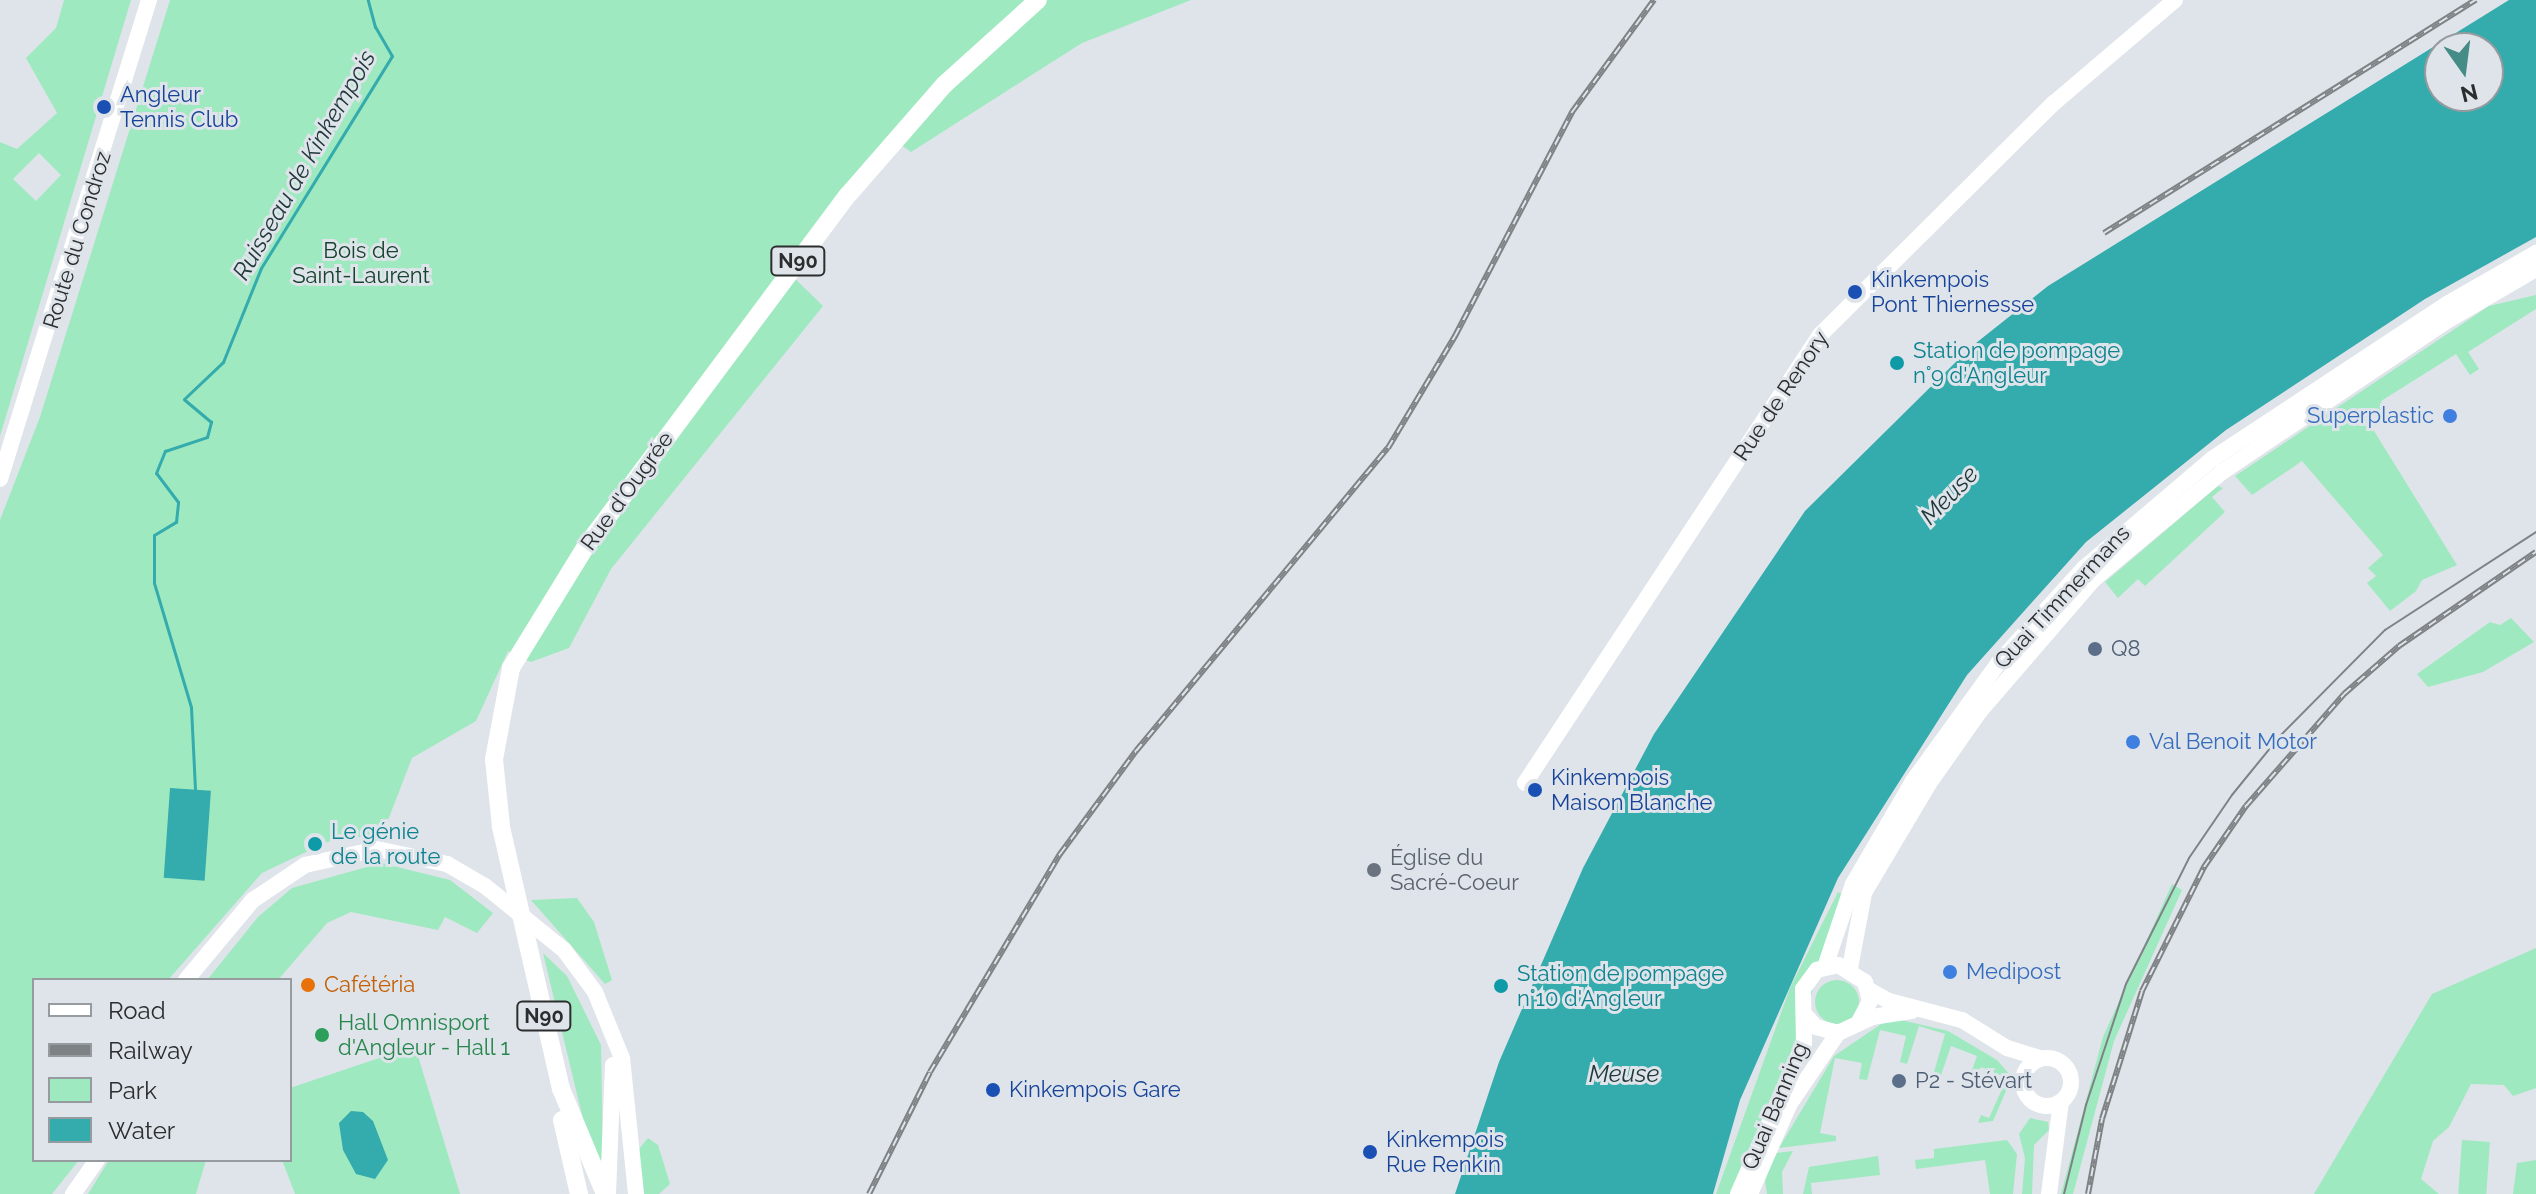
<!DOCTYPE html>
<html>
<head>
<meta charset="utf-8">
<style>
  body { margin:0 }
  #map { position:relative; width:2536px; height:1194px; overflow:hidden; background:#dee4e9; font-family:Raleway,sans-serif }
  div>[style] { position:absolute }
  [style*='--x'] { left:calc(var(--x)*1px); top:calc(var(--y)*1px); width:calc(var(--w)*1px); rotate:calc(var(--a)*1deg) }
  .green>* { inset:0; background:#9fe9c0; transform-origin:0 0 }
  .round { border-radius:50% }
  .water>* { inset:0; background:#34abac; transform-origin:0 0 }
  .stream>* { height:3px; margin:-1.5px; padding:0 1.5px; transform-origin:1.5px; border-radius:1.5px; background:#34abac }
  .secondary>* { height:16px; margin:-8px; padding:0 8px; transform-origin:8px; border-radius:8px; background:#fff }
  .secondary>.ring { margin:-8px; padding:0; box-sizing:content-box; background:none; border:16px solid #fff; border-radius:50% }
  .primary>* { height:18px; margin:-9px; padding:0 9px; transform-origin:9px; border-radius:9px; background:#fff }
  .tram>* { height:2px; margin:-1px; padding:0 1px; transform-origin:1px; border-radius:1px; background:#7e8285 }
  .rail>* { height:6px; margin-top:-3px; transform-origin:0; background:repeating-linear-gradient(90deg,#dee4e9 0 9px,#7e8285 0 18px); box-sizing:border-box; border-block:2px solid #7e8285 }
  .dots>* { width:22px; height:22px; translate:-50% -50%; box-sizing:border-box; border:4px solid #dee4e9; border-radius:50% }
  span { translate:-50% -50%; white-space:nowrap; text-align:center; line-height:1.15; -webkit-text-stroke:6px #dee4e9; paint-order:stroke }
  .shield-label span { padding:2px 6px; background:#dee4e9; border:2px solid; border-radius:6px; -webkit-text-stroke-width:0 }
  .shield-label { font-size:20px; color:#2b2d2f; font-weight:700 }
  .transit-label { font-size:22px; color:#164399 }
  .left { translate:0 -50%; text-align:left }
  .street-label { font-size:22px; color:#2b2d2f }
  .park-label { font-size:22px; color:#15432d }
  .culture-label { font-size:22px; color:#0d838f }
  .shop-label { font-size:22px; color:#366cbe }
  .right { translate:-100% -50%; text-align:right }
  .service-label { font-size:22px; color:#4e5e75 }
  .worship-label { font-size:22px; color:#5b616d }
  .food-label { font-size:22px; color:#c56008 }
  .leisure-label { font-size:22px; color:#27864d }
  .water-label { font-size:24px; color:#20393a; font-style:italic }
  .legend { position:absolute; left:32px; top:978px; width:260px; height:184px; box-sizing:border-box; background:#dee4e9; border:2px solid #969b9f; margin:0; padding:10px 14px; list-style:none; font-size:24px; color:#2b2d2f }
  .legend li { display:flex; align-items:center; gap:16px; height:40px }
  .legend b { width:40px; border:2px solid #969b9f }
  .north { position:absolute; left:2424px; top:32px; width:80px; height:80px; box-sizing:border-box; background:#dee4e9; border:2px solid #969b9f; border-radius:50%; rotate:166deg; font-size:22px; font-weight:700; line-height:32px; text-align:center; color:#2b2d2f }
  .north::after { content:''; display:block; margin:auto; width:28px; height:36px; background:#458c86; clip-path:polygon(50% 0,100% 100%,50% 72%,0 100%) }
</style>
</head>
<body>
<div id="map">
  <div class="green">
    <div style="clip-path:polygon(evenodd,64px 0,131px 0,0 436px,0 142px,17px 149px,57px 113px,26px 58px,56px 28px,64px 0,39px 153px,61px 175px,36px 201px,13px 179px,39px 153px)"></div>
    <div style="clip-path:polygon(170px 0,1191px 0,1082px 43px,911px 152px,890px 137px,783px 267px,823px 306px,611px 569px,569px 648px,531px 662px,508px 651px,476px 721px,412px 758px,383px 833px,327px 842px,262px 873px,168px 980px,34px 980px,34px 1160px,79px 1160px,52px 1194px,0 1194px,0 520px,40px 417px)"></div>
    <div style="clip-path:polygon(2536px 295px,2536px 309px,2468px 352px,2479px 369px,2470px 375px,2456px 354px,2381px 401px,2384px 407px,2366px 418px,2457px 565px,2422px 580px,2416px 591px,2390px 611px,2367px 583px,2376px 576px,2368px 568px,2383px 555px,2302px 461px,2252px 495px,2235px 476px,2489px 306px)"></div>
    <div style="clip-path:polygon(2218px 486px,2223px 488px,2212px 497px,2225px 512px,2145px 586px,2138px 579px,2118px 598px,2105px 582px)"></div>
    <div style="clip-path:polygon(2511px 618px,2534px 642px,2483px 672px,2428px 687px,2417px 674px,2490px 622px,2500px 625px)"></div>
    <div style="clip-path:polygon(381px 863px,450px 880px,493px 913px,477px 933px,445px 917px,438px 930px,351px 912px,327px 923px,278px 980px,207px 980px,258px 917px,292px 888px)"></div>
    <div style="clip-path:polygon(2172px 884px,2182px 890px,2114px 1041px,2073px 1194px,2061px 1194px,2103px 1037px)"></div>
    <div style="clip-path:polygon(1838px 892px,1842px 894px,1796px 1045px,1733px 1194px,1716px 1194px,1790px 988px)"></div>
    <div style="clip-path:polygon(577px 898px,594px 922px,612px 980px,605px 984px,531px 900px)"></div>
    <div style="clip-path:polygon(2536px 948px,2536px 1088px,2513px 1096px,2504px 1085px,2471px 1084px,2449px 1127px,2433px 1141px,2421px 1179px,2439px 1194px,2314px 1194px,2432px 994px)"></div>
    <div style="clip-path:polygon(543px 953px,567px 976px,601px 1045px,603px 1160px,594px 1160px,589px 1144px)"></div>
    <div class="round" style="left:1815px;top:980px;width:44px;height:44px"></div>
    <div style="clip-path:polygon(1901px 1020px,1948px 1031px,1997px 1060px,2012px 1077px,1993px 1121px,1978px 1123px,1981px 1115px,1989px 1118px,2007px 1078px,1981px 1067px,1972px 1087px,1967px 1084px,1977px 1056px,1951px 1046px,1941px 1075px,1934px 1072px,1945px 1034px,1919px 1026px,1907px 1064px,1900px 1062px,1906px 1036px,1880px 1030px,1867px 1080px,1859px 1079px,1862px 1063px,1835px 1058px,1820px 1133px,1836px 1136px,1836px 1141px,1779px 1148px,1834px 1056px,1884px 1022px)"></div>
    <div style="clip-path:polygon(415px 1046px,460px 1194px,295px 1194px,282px 1160px,290px 1160px,290px 1088px)"></div>
    <div style="clip-path:polygon(2030px 1118px,2048px 1122px,2049px 1130px,2034px 1145px,2032px 1194px,2022px 1194px,2025px 1158px,2019px 1134px)"></div>
    <div style="clip-path:polygon(648px 1138px,658px 1145px,670px 1184px,659px 1194px,643px 1194px,639px 1149px)"></div>
    <div style="clip-path:polygon(2007px 1140px,2017px 1154px,2013px 1194px,1990px 1194px,1985px 1160px,1916px 1169px,1915px 1160px,1934px 1158px,1934px 1149px)"></div>
    <div style="left:2462px;top:1140px;width:28px;height:54px;rotate:4deg"></div>
    <div style="clip-path:polygon(1793px 1151px,1782px 1172px,1783px 1194px,1767px 1194px,1765px 1181px,1775px 1153px)"></div>
    <div style="clip-path:polygon(1878px 1156px,1880px 1175px,1811px 1183px,1812px 1194px,1803px 1194px,1809px 1167px)"></div>
    <div style="clip-path:polygon(109px 1160px,206px 1160px,196px 1194px,88px 1194px)"></div>
    <div style="clip-path:polygon(2536px 1160px,2536px 1194px,2513px 1194px,2517px 1163px)"></div>
  </div>
  <div class="water">
    <div style="clip-path:polygon(evenodd,2509px 0,2536px 0,2536px 237px,2425px 299px,2226px 430px,2086px 542px,1967px 675px,1838px 878px,1740px 1100px,1713px 1194px,1455px 1194px,1499px 1062px,1583px 868px,1654px 734px,1805px 511px,1971px 347px,2048px 286px,2509px 0,2488px 48px,2488px 96px,2440px 96px,2440px 48px,2488px 48px)"></div>
    <div style="left:170px;top:788px;width:41px;height:90px;rotate:4deg"></div>
    <div style="clip-path:polygon(351px 1111px,363px 1112px,373px 1121px,388px 1160px,375px 1179px,356px 1174px,343px 1150px,339px 1123px)"></div>
  </div>
  <div class="stream">
    <div style="--x:195;--y:789;--w:82;--a:-92.8"></div>
    <div style="--x:191;--y:707;--w:129;--a:-106.6"></div>
    <div style="--x:154;--y:583;--w:48;--a:-90"></div>
    <div style="--x:154;--y:535;--w:26;--a:-31"></div>
    <div style="--x:176;--y:522;--w:20;--a:-84"></div>
    <div style="--x:178;--y:502;--w:36;--a:-127"></div>
    <div style="--x:156;--y:473;--w:24;--a:-68"></div>
    <div style="--x:165;--y:451;--w:44;--a:-18.4"></div>
    <div style="--x:207;--y:437;--w:16;--a:-75"></div>
    <div style="--x:211;--y:422;--w:35;--a:-140"></div>
    <div style="--x:184;--y:399;--w:54;--a:-43.5"></div>
    <div style="--x:223;--y:362;--w:101;--a:-68"></div>
    <div style="--x:261;--y:268;--w:249;--a:-58.3"></div>
    <div style="--x:392;--y:56;--w:34;--a:-120"></div>
    <div style="--x:375;--y:27;--w:28;--a:-105"></div>
  </div>
  <div class="secondary">
    <div style="--x:0;--y:479;--w:502;--a:-72.72"></div>
    <div style="--x:1525;--y:783;--w:536;--a:-56.64"></div>
    <div style="--x:1820;--y:335;--w:330;--a:-44.8"></div>
    <div style="--x:2054;--y:103;--w:159;--a:-40.4"></div>
    <div style="--x:1825;--y:967;--w:88;--a:-71.4"></div>
    <div style="--x:1853;--y:884;--w:119;--a:-59.8"></div>
    <div style="--x:1913;--y:781;--w:147;--a:-54.1"></div>
    <div style="--x:1999;--y:662;--w:127;--a:-47.9"></div>
    <div style="--x:2084;--y:568;--w:168;--a:-40.4"></div>
    <div style="--x:2212;--y:459;--w:282;--a:-33.4"></div>
    <div style="--x:2447;--y:304;--w:103;--a:-29.8"></div>
    <div style="--x:1850;--y:968;--w:76;--a:-79.4"></div>
    <div style="--x:1864;--y:893;--w:126;--a:-59.3"></div>
    <div style="--x:1928;--y:785;--w:90;--a:-54.9"></div>
    <div style="--x:1980;--y:711;--w:174;--a:-49.2"></div>
    <div style="--x:2094;--y:579;--w:167;--a:-39.9"></div>
    <div style="--x:2222;--y:472;--w:275;--a:-33.9"></div>
    <div style="--x:2450;--y:319;--w:99;--a:-30.2"></div>
    <div style="--x:186;--y:980;--w:104;--a:-50.1"></div>
    <div style="--x:253;--y:900;--w:63;--a:-33.9"></div>
    <div style="--x:305;--y:865;--w:74;--a:-12.5"></div>
    <div style="--x:377;--y:849;--w:72;--a:12.1"></div>
    <div style="--x:447;--y:864;--w:44;--a:30.1"></div>
    <div style="--x:485;--y:886;--w:102;--a:39"></div>
    <div style="--x:564;--y:950;--w:52;--a:53.6"></div>
    <div style="--x:595;--y:992;--w:71;--a:67.8"></div>
    <div style="--x:622;--y:1058;--w:137;--a:84.1"></div>
    <div style="--x:1869;--y:990;--w:23;--a:29"></div>
    <div style="--x:1889;--y:1001;--w:75;--a:14.6"></div>
    <div style="--x:1962;--y:1020;--w:53;--a:31.9"></div>
    <div style="--x:2007;--y:1048;--w:34;--a:17"></div>
    <div style="--x:1807;--y:1017;--w:13;--a:48"></div>
    <div style="--x:1816;--y:1027;--w:23;--a:15"></div>
    <div style="--x:1838;--y:1033;--w:38;--a:-25"></div>
    <div style="--x:1872;--y:1017;--w:40;--a:-8.5"></div>
    <div class="ring" style="left:2023px;top:1058px;width:32px;height:32px"></div>
    <div style="--x:73;--y:1194;--w:42;--a:-54.8"></div>
    <div style="--x:608;--y:1194;--w:129;--a:-87.8"></div>
    <div style="--x:1738;--y:1194;--w:165;--a:-66.4"></div>
    <div style="--x:1804;--y:1043;--w:54;--a:-91.1"></div>
    <div style="--x:1803;--y:989;--w:24;--a:-54"></div>
    <div style="--x:1817;--y:970;--w:22;--a:-13"></div>
    <div style="--x:1838;--y:965;--w:32;--a:32"></div>
    <div style="--x:1865;--y:982;--w:20;--a:75"></div>
    <div style="--x:1870;--y:1001;--w:26;--a:118"></div>
    <div style="--x:1750;--y:1194;--w:97;--a:-66.3"></div>
    <div style="--x:1789;--y:1105;--w:87;--a:-55.8"></div>
    <div style="--x:2049;--y:1194;--w:93;--a:-82.6"></div>
  </div>
  <div class="primary">
    <div style="--x:562;--y:1120;--w:76;--a:77.1"></div>
    <div style="--x:605;--y:1194;--w:114;--a:-112.7"></div>
    <div style="--x:561;--y:1089;--w:270;--a:-102.9"></div>
    <div style="--x:501;--y:826;--w:67;--a:-96"></div>
    <div style="--x:494;--y:759;--w:93;--a:-79.4"></div>
    <div style="--x:511;--y:668;--w:143;--a:-58.4"></div>
    <div style="--x:586;--y:546;--w:438;--a:-53.3"></div>
    <div style="--x:848;--y:195;--w:147;--a:-48.9"></div>
    <div style="--x:945;--y:84;--w:125;--a:-42.1"></div>
  </div>
  <div class="tram">
    <div style="--x:2064;--y:1194;--w:92;--a:-76.1"></div>
    <div style="--x:2086;--y:1105;--w:127;--a:-71.7"></div>
    <div style="--x:2126;--y:984;--w:141;--a:-63.4"></div>
    <div style="--x:2189;--y:858;--w:76;--a:-55.7"></div>
    <div style="--x:2232;--y:795;--w:76;--a:-50.9"></div>
    <div style="--x:2280;--y:736;--w:149;--a:-45.3"></div>
    <div style="--x:2385;--y:630;--w:180;--a:-33"></div>
  </div>
  <div class="rail">
    <div style="--x:2104;--y:233;--w:439;--a:-32.1"></div>
    <div style="--x:869;--y:1194;--w:136;--a:-63.4"></div>
    <div style="--x:930;--y:1072;--w:254;--a:-59.2"></div>
    <div style="--x:1060;--y:854;--w:128;--a:-53.6"></div>
    <div style="--x:1136;--y:751;--w:394;--a:-50.3"></div>
    <div style="--x:1388;--y:448;--w:131;--a:-59.1"></div>
    <div style="--x:1455;--y:336;--w:253;--a:-62.4"></div>
    <div style="--x:1572;--y:112;--w:139;--a:-53.8"></div>
    <div style="--x:2088;--y:1194;--w:76;--a:-79.4"></div>
    <div style="--x:2102;--y:1119;--w:134;--a:-72.6"></div>
    <div style="--x:2142;--y:991;--w:139;--a:-63.4"></div>
    <div style="--x:2204;--y:867;--w:74;--a:-55.5"></div>
    <div style="--x:2246;--y:806;--w:149;--a:-48.8"></div>
    <div style="--x:2344;--y:694;--w:73;--a:-41.1"></div>
    <div style="--x:2399;--y:646;--w:166;--a:-34.5"></div>
  </div>
  <div class="dots">
    <div style="left:104px;top:107px;background:#1a4fb4"></div>
    <div style="left:1855px;top:292px;background:#1a4fb4"></div>
    <div style="left:1897px;top:363px;background:#0f9aa8"></div>
    <div style="left:2450px;top:416px;background:#3f7fe0"></div>
    <div style="left:2095px;top:649px;background:#5c6f8a"></div>
    <div style="left:2133px;top:742px;background:#3f7fe0"></div>
    <div style="left:1535px;top:790px;background:#1a4fb4"></div>
    <div style="left:315px;top:844px;background:#0f9aa8"></div>
    <div style="left:1374px;top:870px;background:#6b7280"></div>
    <div style="left:1950px;top:972px;background:#3f7fe0"></div>
    <div style="left:308px;top:985px;background:#e8710a"></div>
    <div style="left:1501px;top:986px;background:#0f9aa8"></div>
    <div style="left:322px;top:1035px;background:#2e9e5b"></div>
    <div style="left:1899px;top:1081px;background:#5c6f8a"></div>
    <div style="left:993px;top:1090px;background:#1a4fb4"></div>
    <div style="left:1370px;top:1152px;background:#1a4fb4"></div>
  </div>
  <div class="shield-label">
    <span style="left:798px;top:261px">N90</span>
    <span style="left:544px;top:1016px">N90</span>
  </div>
  <div class="transit-label">
    <span class="left" style="left:120px;top:107px">Angleur<br>Tennis Club</span>
    <span class="left" style="left:1871px;top:292px">Kinkempois<br>Pont Thiernesse</span>
    <span class="left" style="left:1551px;top:790px">Kinkempois<br>Maison Blanche</span>
    <span class="left" style="left:1009px;top:1090px">Kinkempois Gare</span>
    <span class="left" style="left:1386px;top:1152px">Kinkempois<br>Rue Renkin</span>
  </div>
  <div class="street-label">
    <span style="left:77px;top:240px;rotate:-73deg">Route du Condroz</span>
    <span style="left:1781px;top:396px;rotate:-56deg">Rue de Renory</span>
    <span style="left:627px;top:491px;rotate:-54deg">Rue d'Ougrée</span>
    <span style="left:2062px;top:597px;rotate:-47deg">Quai Timmermans</span>
    <span style="left:1775px;top:1106px;rotate:-67deg">Quai Banning</span>
  </div>
  <div class="park-label">
    <span style="left:361px;top:263px">Bois de<br>Saint-Laurent</span>
  </div>
  <div class="culture-label">
    <span class="left" style="left:1913px;top:363px">Station de pompage<br>n°9 d'Angleur</span>
    <span class="left" style="left:331px;top:844px">Le génie<br>de la route</span>
    <span class="left" style="left:1517px;top:986px">Station de pompage<br>n°10 d'Angleur</span>
  </div>
  <div class="shop-label">
    <span class="right" style="left:2434px;top:416px">Superplastic</span>
    <span class="left" style="left:2149px;top:742px">Val Benoit Motor</span>
    <span class="left" style="left:1966px;top:972px">Medipost</span>
  </div>
  <div class="service-label">
    <span class="left" style="left:2111px;top:649px">Q8</span>
    <span class="left" style="left:1915px;top:1081px">P2 - Stévart</span>
  </div>
  <div class="worship-label">
    <span class="left" style="left:1390px;top:870px">Église du<br>Sacré-Coeur</span>
  </div>
  <div class="food-label">
    <span class="left" style="left:324px;top:985px">Cafétéria</span>
  </div>
  <div class="leisure-label">
    <span class="left" style="left:338px;top:1035px">Hall Omnisport<br>d'Angleur - Hall 1</span>
  </div>
  <div class="water-label">
    <span style="left:304px;top:165px;rotate:-60deg">Ruisseau de Kinkempois</span>
    <span style="left:1949px;top:495px;rotate:-46deg">Meuse</span>
    <span style="left:1624px;top:1074px">Meuse</span>
  </div>
  <ul class="legend">
  <li><b style="height:10px;background:#fff"></b>Road</li>
  <li><b style="height:10px;background:#7e8285"></b>Railway</li>
  <li><b style="height:22px;background:#9fe9c0"></b>Park</li>
  <li><b style="height:22px;background:#34abac"></b>Water</li>
  </ul>
  <div class="north">N</div>
</div>
</body>
</html>
